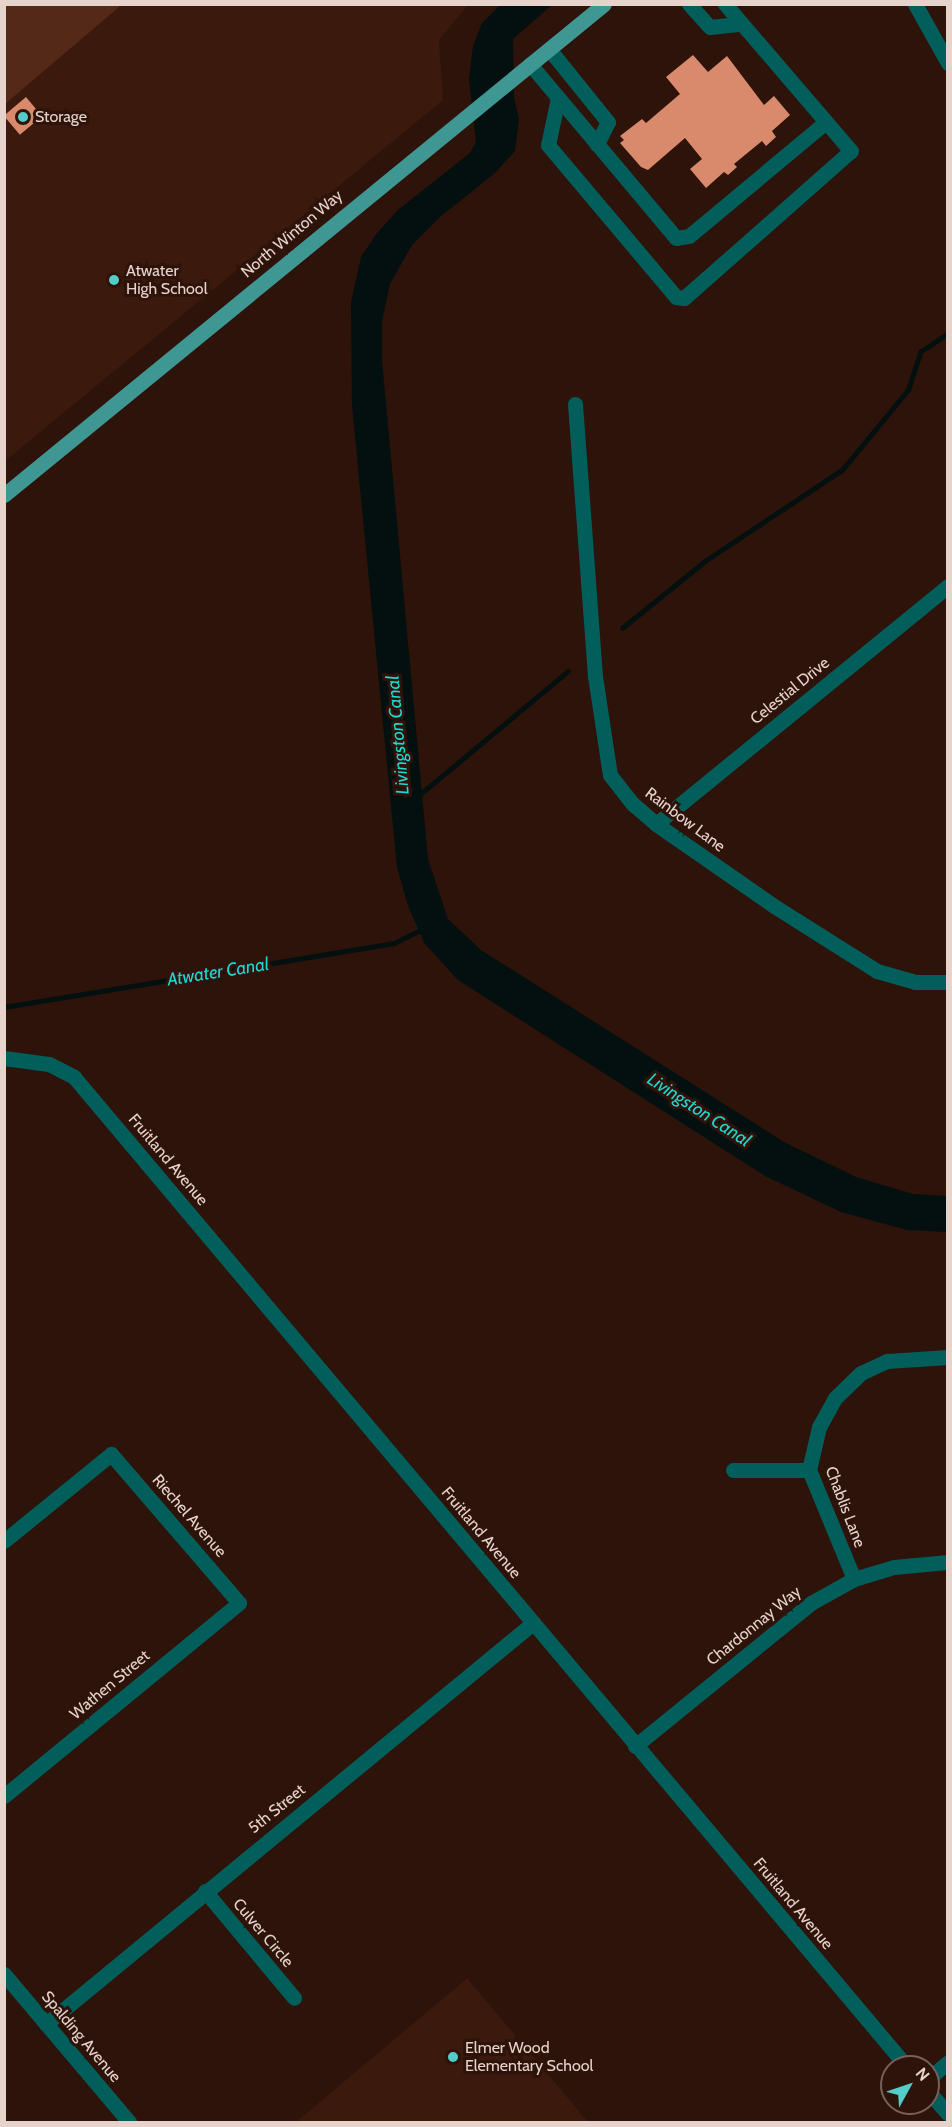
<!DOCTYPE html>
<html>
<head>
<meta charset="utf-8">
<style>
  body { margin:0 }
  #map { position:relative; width:952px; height:2127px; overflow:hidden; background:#2d1309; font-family:Cabin,sans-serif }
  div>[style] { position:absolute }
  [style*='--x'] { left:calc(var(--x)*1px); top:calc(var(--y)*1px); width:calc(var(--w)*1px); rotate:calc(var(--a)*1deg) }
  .built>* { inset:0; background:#3b1a0d }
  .green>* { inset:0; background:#552918 }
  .water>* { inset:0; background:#03100f }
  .stream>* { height:4.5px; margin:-2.25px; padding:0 2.25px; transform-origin:2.25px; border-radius:2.25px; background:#03100f }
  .building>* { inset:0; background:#d98a6d; transform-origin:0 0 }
  .minor>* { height:15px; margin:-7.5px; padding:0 7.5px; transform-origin:7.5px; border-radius:7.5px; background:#025e5b }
  .major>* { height:15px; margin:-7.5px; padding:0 7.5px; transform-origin:7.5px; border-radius:7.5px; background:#3f9793 }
  .dots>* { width:16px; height:16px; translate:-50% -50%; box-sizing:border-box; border:3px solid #2d1309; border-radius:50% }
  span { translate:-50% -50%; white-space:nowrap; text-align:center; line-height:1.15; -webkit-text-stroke:6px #2d1309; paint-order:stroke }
  .poi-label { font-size:16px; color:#e6d3cc }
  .left { translate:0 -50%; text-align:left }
  .street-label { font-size:16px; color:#e6d3cc }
  .water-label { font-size:18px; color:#1bdad3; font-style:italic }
  .frame { position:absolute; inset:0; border:6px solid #e6d3cc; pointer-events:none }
  .north { position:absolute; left:880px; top:2055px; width:60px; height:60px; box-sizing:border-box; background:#2d1309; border:2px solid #776057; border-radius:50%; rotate:50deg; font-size:16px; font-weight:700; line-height:24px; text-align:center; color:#e6d3cc }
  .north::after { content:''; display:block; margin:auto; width:21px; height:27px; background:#54cdc8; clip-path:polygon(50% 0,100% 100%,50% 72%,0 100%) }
</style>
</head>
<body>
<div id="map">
  <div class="built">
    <div style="clip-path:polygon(5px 5px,468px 5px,439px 40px,443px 100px,5px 461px)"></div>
    <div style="clip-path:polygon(467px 1978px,588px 2122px,296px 2122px,452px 1991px)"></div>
  </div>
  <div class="green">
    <div style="clip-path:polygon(5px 4px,117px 4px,119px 7px,5px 104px)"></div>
  </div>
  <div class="water">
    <div style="clip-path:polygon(500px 5px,552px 5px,513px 39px,514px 98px,519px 119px,515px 151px,495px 173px,440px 217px,412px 245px,390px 284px,382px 321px,382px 360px,428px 859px,448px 919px,481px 950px,784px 1142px,856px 1177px,913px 1194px,947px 1196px,947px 1232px,907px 1230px,841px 1212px,765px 1176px,458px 980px,425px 944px,408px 906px,397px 867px,352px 406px,351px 302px,361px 257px,377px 233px,399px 209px,470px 153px,476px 142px,469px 79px,473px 46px,482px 23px)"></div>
  </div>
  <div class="stream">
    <div style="--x:622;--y:628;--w:107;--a:-38.9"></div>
    <div style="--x:705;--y:561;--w:164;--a:-33.6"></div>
    <div style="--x:842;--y:470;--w:104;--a:-50.5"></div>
    <div style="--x:908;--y:390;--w:40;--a:-72"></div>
    <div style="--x:920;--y:352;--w:34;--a:-34"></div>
    <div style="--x:418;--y:796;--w:195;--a:-39.8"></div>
    <div style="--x:4;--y:1007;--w:395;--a:-9.3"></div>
    <div style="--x:394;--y:943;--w:32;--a:-26"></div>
  </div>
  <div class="building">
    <div style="clip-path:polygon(693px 55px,708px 72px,727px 56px,764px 105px,774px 96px,790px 115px,772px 131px,776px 137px,766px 146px,762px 141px,734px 164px,737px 167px,728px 175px,724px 172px,706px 188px,690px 169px,702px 159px,685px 138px,648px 170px,641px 167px,620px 143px,624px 140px,620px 136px,642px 119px,646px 123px,680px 94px,666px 77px)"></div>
    <div style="left:26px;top:97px;width:25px;height:29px;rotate:50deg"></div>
  </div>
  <div class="minor">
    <div style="--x:689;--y:4;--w:31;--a:48"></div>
    <div style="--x:710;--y:27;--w:31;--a:-6"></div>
    <div style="--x:915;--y:4;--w:68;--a:60.8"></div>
    <div style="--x:549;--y:49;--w:94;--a:51.1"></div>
    <div style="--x:608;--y:122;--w:25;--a:117"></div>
    <div style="--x:530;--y:64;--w:227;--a:50"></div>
    <div style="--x:676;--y:238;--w:13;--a:-9"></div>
    <div style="--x:689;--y:236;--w:178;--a:-39.8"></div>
    <div style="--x:558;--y:98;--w:48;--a:102"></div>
    <div style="--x:548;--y:145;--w:199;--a:49.9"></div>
    <div style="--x:676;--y:297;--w:8;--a:7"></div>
    <div style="--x:684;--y:298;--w:222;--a:-41.4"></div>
    <div style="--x:851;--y:151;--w:194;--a:-130.6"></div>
    <div style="--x:575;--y:404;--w:273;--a:85.8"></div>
    <div style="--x:595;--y:676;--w:100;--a:81.4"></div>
    <div style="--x:610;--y:775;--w:37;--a:52"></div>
    <div style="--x:633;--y:804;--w:30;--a:41"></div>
    <div style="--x:656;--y:824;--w:144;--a:34.8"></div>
    <div style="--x:774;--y:906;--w:122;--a:32.3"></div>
    <div style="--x:877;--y:971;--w:40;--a:16"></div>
    <div style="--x:915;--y:982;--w:33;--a:0"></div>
    <div style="--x:656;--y:824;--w:377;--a:-39.2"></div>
    <div style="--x:4;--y:1058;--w:45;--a:7.6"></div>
    <div style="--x:49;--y:1064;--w:28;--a:27"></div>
    <div style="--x:74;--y:1077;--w:1294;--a:49.92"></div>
    <div style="--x:733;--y:1470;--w:76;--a:0"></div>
    <div style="--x:4;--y:1541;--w:138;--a:-39.1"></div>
    <div style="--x:111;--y:1454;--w:196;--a:49.3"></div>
    <div style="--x:239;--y:1603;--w:304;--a:140.6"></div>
    <div style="--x:854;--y:1579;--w:118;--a:-112.4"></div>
    <div style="--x:809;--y:1470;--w:44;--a:-76.9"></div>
    <div style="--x:819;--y:1427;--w:33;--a:-61"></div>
    <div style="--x:835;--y:1398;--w:36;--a:-44"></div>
    <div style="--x:861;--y:1373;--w:29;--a:-25"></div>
    <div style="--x:887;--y:1361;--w:61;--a:-3.8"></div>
    <div style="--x:635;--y:1746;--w:227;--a:-39.1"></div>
    <div style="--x:811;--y:1603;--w:49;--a:-29.2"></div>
    <div style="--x:854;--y:1579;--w:42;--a:-16.7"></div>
    <div style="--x:894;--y:1567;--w:54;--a:-5.3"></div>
    <div style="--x:205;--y:1891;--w:139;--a:50.2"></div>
    <div style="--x:4;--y:1974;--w:194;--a:49.8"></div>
    <div style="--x:46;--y:2024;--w:631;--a:-39.47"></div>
    <div style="--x:928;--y:2079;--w:26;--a:-40"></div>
    <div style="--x:928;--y:2091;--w:30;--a:49"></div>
  </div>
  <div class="major">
    <div style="--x:4;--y:495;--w:775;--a:-39.29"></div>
  </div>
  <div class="dots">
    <div style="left:23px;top:117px;background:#54cdc8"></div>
    <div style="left:114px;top:280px;background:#54cdc8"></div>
    <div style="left:453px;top:2057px;background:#54cdc8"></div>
  </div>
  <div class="poi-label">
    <span class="left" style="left:35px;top:117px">Storage</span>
    <span class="left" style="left:126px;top:280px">Atwater<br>High School</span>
    <span class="left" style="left:465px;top:2057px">Elmer Wood<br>Elementary School</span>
  </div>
  <div class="street-label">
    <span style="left:292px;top:234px;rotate:-40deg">North Winton Way</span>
    <span style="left:790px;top:691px;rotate:-39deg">Celestial Drive</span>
    <span style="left:685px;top:820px;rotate:37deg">Rainbow Lane</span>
    <span style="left:168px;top:1160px;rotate:50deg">Fruitland Avenue</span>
    <span style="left:845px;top:1507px;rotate:69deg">Chablis Lane</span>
    <span style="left:189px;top:1516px;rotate:49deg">Riechel Avenue</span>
    <span style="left:481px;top:1533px;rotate:50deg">Fruitland Avenue</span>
    <span style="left:754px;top:1626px;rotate:-39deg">Chardonnay Way</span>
    <span style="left:110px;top:1685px;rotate:-40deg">Wathen Street</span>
    <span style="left:277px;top:1809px;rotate:-39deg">5th Street</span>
    <span style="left:793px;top:1904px;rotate:50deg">Fruitland Avenue</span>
    <span style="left:263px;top:1933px;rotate:50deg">Culver Circle</span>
    <span style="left:81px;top:2037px;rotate:50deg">Spalding Avenue</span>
  </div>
  <div class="water-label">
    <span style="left:398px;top:735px;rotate:-95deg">Livingston Canal</span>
    <span style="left:218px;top:972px;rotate:-9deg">Atwater Canal</span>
    <span style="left:699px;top:1110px;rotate:33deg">Livingston Canal</span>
  </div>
  <div class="frame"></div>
  <div class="north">N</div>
</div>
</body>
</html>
